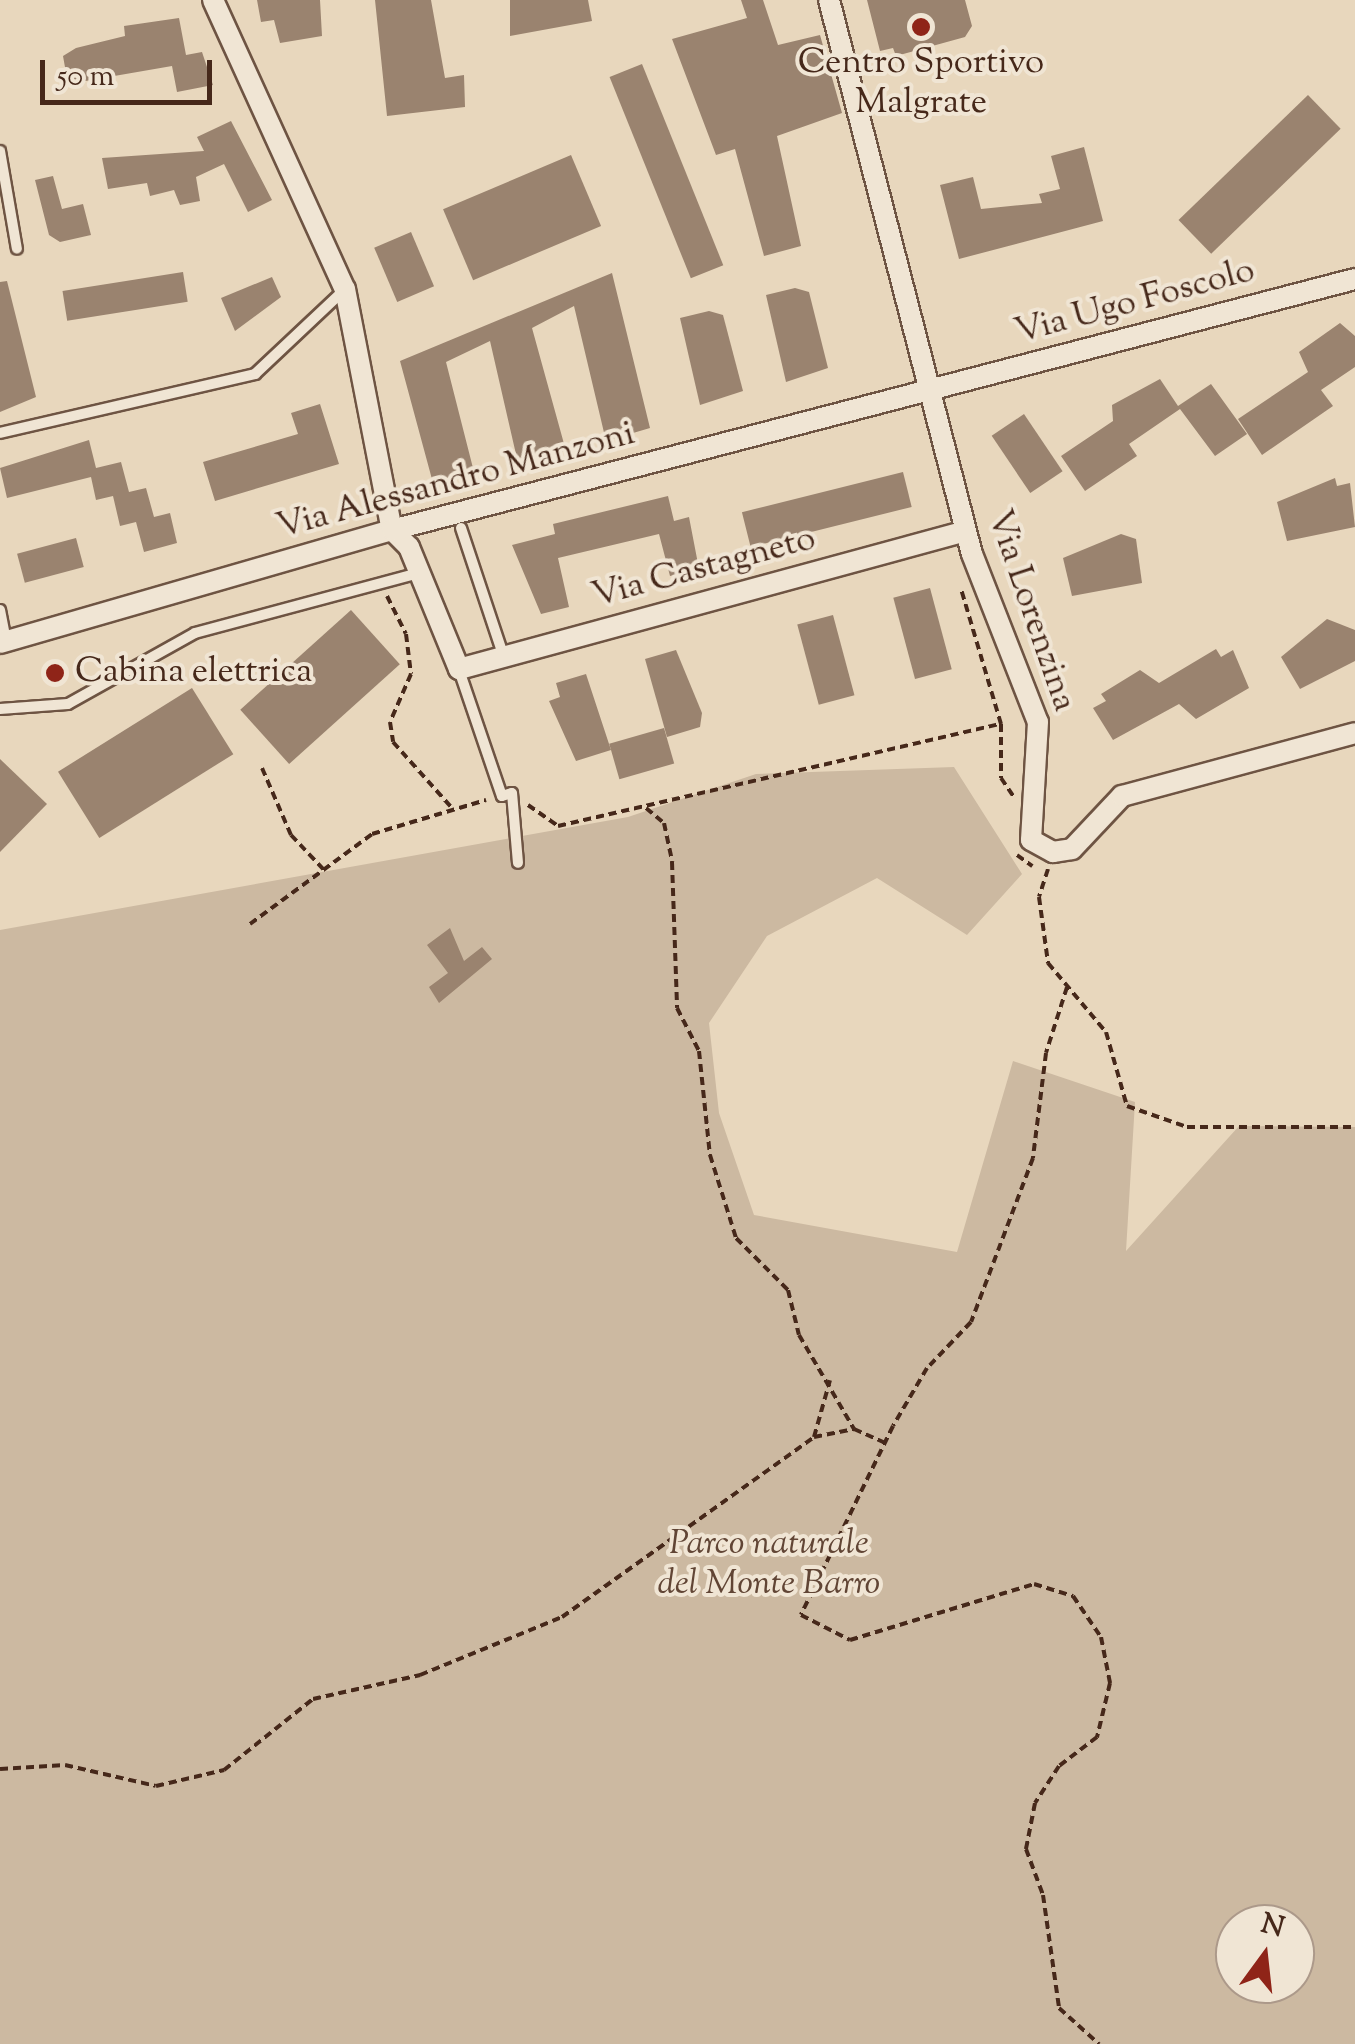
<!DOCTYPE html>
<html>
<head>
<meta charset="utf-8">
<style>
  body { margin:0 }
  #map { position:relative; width:1355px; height:2044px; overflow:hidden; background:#e8d7bd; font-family:"Sorts Mill Goudy",serif }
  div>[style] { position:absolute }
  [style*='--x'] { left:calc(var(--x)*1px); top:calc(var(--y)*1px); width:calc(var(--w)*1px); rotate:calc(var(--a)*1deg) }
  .green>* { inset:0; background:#ccb9a1 }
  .building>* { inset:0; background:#9a836f; transform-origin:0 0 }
  .path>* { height:4px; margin-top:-2px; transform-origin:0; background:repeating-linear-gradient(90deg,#46281a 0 8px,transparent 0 13px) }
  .roads { filter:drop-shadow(2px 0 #6e5443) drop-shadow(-2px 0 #6e5443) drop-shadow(0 2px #6e5443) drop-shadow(0 -2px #6e5443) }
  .lane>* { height:10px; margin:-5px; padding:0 5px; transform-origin:5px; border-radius:5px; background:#f0e5d4 }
  .street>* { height:20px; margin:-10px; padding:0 10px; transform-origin:10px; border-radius:10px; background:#f0e5d4 }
  .dots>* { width:28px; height:28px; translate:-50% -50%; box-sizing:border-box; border:5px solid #f0e5d4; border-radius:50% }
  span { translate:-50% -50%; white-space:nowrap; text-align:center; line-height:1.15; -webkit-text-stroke:8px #f0e5d4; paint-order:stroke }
  .poi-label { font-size:35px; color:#46281a }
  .left { translate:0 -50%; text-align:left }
  .street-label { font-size:35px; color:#46281a }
  .park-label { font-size:35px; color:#614535; font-style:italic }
  .north { position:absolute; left:1215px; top:1904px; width:100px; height:100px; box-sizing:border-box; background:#f0e5d4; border:2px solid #ac998a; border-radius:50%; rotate:15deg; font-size:28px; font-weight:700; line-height:40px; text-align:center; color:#46281a }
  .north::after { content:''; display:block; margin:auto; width:35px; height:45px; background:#8f2418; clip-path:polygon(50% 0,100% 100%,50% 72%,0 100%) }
  .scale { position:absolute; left:40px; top:60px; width:172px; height:45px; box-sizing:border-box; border:5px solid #46281a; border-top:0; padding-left:12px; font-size:30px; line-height:35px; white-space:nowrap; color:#46281a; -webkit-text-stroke:8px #f0e5d4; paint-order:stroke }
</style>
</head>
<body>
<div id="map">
  <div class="green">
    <div style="clip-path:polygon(evenodd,954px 767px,1022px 874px,967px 935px,877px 878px,767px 936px,709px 1023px,719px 1113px,754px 1215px,957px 1252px,1013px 1061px,1135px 1102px,1126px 1251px,1239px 1126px,1355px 1127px,1355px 2044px,0 2044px,0 930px,628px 817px,756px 774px,954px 767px,1235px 1924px,1295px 1924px,1295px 1984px,1235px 1984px,1235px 1924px)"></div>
  </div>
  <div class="building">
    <div style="clip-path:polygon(257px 0,320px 0,322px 36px,280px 43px,274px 20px,261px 22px)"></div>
    <div style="clip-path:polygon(375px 0,431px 0,445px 78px,464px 75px,465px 107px,387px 116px)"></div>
    <div style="clip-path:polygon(510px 0,588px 0,592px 21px,510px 36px)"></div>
    <div style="clip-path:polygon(741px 0,763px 0,778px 45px,820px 35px,842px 113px,777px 136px,801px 246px,764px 256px,735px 149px,716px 155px,672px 39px,747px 18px)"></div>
    <div style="clip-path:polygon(867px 0,965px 0,972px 26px,965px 37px,896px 56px,893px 48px,880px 51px)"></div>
    <div style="clip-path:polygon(179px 18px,186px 55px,202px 52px,213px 85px,177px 92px,172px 66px,68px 84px,63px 56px,76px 48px,125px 36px,124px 26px)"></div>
    <div style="left:642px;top:64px;width:217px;height:35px;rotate:68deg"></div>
    <div style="left:1308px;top:95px;width:47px;height:180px;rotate:46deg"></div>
    <div style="clip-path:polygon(231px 121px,272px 200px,248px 212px,224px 164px,196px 177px,200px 201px,180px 205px,174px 190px,150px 196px,147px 183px,108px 189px,102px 158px,204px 151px,197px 137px)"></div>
    <div style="clip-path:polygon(1084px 147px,1103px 221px,959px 259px,940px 185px,973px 177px,981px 209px,1042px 203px,1039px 194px,1060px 189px,1051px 156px)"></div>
    <div style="left:571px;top:155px;width:77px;height:139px;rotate:67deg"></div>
    <div style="clip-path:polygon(53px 176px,62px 209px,83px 204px,91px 235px,60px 242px,49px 235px,35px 180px)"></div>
    <div style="left:411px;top:232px;width:59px;height:40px;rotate:67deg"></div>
    <div style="left:183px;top:272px;width:30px;height:122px;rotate:81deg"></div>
    <div style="clip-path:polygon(612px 273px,650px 428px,606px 441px,574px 306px,532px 328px,566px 451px,518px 463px,490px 341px,446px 362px,474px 472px,433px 483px,400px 361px)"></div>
    <div style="clip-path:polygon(272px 277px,281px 297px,235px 331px,221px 298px)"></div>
    <div style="clip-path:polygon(7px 281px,36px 397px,0 412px,0 282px)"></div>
    <div style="clip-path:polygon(795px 288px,809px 292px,828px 368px,786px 382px,766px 295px)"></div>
    <div style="clip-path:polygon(709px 311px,723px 315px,743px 391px,700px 405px,680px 318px)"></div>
    <div style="clip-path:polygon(1340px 323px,1355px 336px,1355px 367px,1321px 390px,1333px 406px,1262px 455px,1238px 419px,1308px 372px,1299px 352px)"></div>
    <div style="clip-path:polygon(1160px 379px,1178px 406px,1211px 384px,1247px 434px,1215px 456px,1180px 409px,1129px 444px,1137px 456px,1085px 491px,1061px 456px,1113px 421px,1112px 405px)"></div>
    <div style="clip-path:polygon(320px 404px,339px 464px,215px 501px,203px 462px,298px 434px,291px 413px)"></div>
    <div style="left:1024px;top:414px;width:69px;height:39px;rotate:56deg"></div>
    <div style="clip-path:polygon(89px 440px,96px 468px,121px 462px,129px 492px,146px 488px,154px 517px,170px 513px,177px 543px,144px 552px,136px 522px,120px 526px,113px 496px,96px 500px,91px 477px,7px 498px,0 468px)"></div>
    <div style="left:903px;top:472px;width:36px;height:166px;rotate:76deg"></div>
    <div style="clip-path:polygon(1335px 478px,1337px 486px,1350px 483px,1355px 527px,1287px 541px,1277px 502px)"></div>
    <div style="clip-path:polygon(668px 496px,674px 521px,689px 517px,699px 569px,670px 576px,659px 534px,558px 558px,569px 607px,541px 614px,512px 545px,555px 534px,553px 524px)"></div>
    <div style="clip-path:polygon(1121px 534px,1136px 539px,1142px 583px,1072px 596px,1063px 558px)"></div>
    <div style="left:76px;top:538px;width:30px;height:61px;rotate:75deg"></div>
    <div style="left:930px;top:588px;width:84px;height:38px;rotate:75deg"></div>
    <div style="left:351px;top:610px;width:73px;height:149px;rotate:48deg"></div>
    <div style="left:833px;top:615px;width:83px;height:37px;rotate:75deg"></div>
    <div style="clip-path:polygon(1327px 619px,1355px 630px,1355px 661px,1300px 689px,1281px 657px)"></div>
    <div style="clip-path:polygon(1216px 649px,1221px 657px,1233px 650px,1249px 688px,1196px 719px,1179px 704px,1113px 740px,1093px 708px,1106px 701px,1101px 694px,1140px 670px,1159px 683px)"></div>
    <div style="clip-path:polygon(676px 650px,702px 713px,700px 727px,667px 737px,645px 659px)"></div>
    <div style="clip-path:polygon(586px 674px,611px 750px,576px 761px,549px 701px,560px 697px,556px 683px)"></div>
    <div style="left:192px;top:688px;width:78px;height:158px;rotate:58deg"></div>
    <div style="left:664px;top:728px;width:37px;height:57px;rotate:74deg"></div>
    <div style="clip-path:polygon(0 759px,47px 804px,0 852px)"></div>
    <div style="clip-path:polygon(450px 928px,464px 961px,482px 947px,492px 959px,439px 1003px,429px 987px,448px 973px,427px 945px)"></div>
  </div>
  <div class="path">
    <div style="--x:387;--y:596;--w:42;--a:63.4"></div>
    <div style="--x:406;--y:634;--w:40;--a:82.9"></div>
    <div style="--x:411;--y:674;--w:52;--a:113.6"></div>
    <div style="--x:390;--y:722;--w:20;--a:81"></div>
    <div style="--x:393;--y:742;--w:89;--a:48.2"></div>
    <div style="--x:1001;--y:724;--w:54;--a:90"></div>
    <div style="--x:1001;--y:778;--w:22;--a:56"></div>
    <div style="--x:262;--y:768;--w:73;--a:66.6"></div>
    <div style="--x:291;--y:835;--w:50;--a:46.6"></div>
    <div style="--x:528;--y:805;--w:37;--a:35"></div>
    <div style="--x:558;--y:826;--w:455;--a:-13"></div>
    <div style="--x:1001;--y:724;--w:141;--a:-106.5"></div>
    <div style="--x:646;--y:808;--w:23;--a:40"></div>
    <div style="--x:664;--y:823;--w:40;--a:78"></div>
    <div style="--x:672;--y:862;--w:146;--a:88"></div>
    <div style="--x:677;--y:1008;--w:48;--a:62.9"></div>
    <div style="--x:699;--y:1051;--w:105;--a:84"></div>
    <div style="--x:710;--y:1155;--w:87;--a:72.6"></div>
    <div style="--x:736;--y:1238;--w:74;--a:45"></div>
    <div style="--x:788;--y:1290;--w:46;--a:76.3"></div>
    <div style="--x:799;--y:1335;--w:109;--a:59.7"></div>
    <div style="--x:854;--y:1429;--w:35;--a:24"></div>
    <div style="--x:1017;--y:855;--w:19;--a:36"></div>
    <div style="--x:1048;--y:869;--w:29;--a:108"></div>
    <div style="--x:1039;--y:897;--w:67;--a:82.2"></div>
    <div style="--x:1048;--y:963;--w:90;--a:50"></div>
    <div style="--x:1106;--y:1032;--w:77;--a:74.2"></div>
    <div style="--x:1127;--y:1106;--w:64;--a:19.3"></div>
    <div style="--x:1187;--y:1127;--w:168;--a:0"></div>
    <div style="--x:250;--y:924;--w:152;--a:-36.4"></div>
    <div style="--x:372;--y:834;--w:119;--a:-16.6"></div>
    <div style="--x:1067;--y:987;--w:69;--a:107.7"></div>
    <div style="--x:1046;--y:1053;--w:106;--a:97.1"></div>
    <div style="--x:1033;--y:1158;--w:175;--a:110.7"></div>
    <div style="--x:971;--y:1322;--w:64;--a:133.7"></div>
    <div style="--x:927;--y:1368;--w:67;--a:120.4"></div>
    <div style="--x:893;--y:1426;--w:210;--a:116"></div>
    <div style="--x:801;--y:1615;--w:55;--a:27"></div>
    <div style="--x:850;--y:1640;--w:192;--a:-16.9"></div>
    <div style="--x:1034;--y:1584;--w:41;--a:17.1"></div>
    <div style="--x:1073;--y:1596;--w:50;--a:55.7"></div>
    <div style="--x:1101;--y:1637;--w:47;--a:78.9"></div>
    <div style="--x:1110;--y:1683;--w:56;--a:103.5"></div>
    <div style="--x:1097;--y:1737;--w:48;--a:142.7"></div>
    <div style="--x:1059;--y:1766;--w:44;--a:123"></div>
    <div style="--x:1035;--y:1803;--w:47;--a:101.1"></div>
    <div style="--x:1026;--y:1849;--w:49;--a:69.7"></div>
    <div style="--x:1043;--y:1895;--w:114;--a:81.9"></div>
    <div style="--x:1059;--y:2008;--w:54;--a:42"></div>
    <div style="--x:814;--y:1437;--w:59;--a:-74.3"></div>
    <div style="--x:0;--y:1769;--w:65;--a:-3.5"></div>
    <div style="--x:65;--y:1765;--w:93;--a:13"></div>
    <div style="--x:156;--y:1786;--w:70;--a:-13.2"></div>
    <div style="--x:224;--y:1770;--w:114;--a:-38.6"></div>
    <div style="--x:313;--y:1699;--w:110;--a:-12.6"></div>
    <div style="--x:420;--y:1675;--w:153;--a:-22.2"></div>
    <div style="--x:562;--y:1617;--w:310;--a:-35.5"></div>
    <div style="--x:814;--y:1437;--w:41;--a:-11.3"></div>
  </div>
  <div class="roads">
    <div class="lane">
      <div style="--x:0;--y:151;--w:99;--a:80.2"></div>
      <div style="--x:0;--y:433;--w:262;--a:-13"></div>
      <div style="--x:255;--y:374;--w:122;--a:-43.3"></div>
      <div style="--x:461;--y:528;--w:136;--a:71.6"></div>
      <div style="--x:0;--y:610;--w:33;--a:79"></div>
      <div style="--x:459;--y:670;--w:133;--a:71.2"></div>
      <div style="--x:502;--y:796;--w:10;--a:-17"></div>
      <div style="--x:512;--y:793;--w:70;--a:85.1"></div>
      <div style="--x:0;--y:709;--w:68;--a:-4.2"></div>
      <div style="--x:68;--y:704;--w:145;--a:-29.2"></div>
      <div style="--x:195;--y:633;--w:232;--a:-15"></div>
    </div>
    <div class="street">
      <div style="--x:213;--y:0;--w:318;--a:65.5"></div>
      <div style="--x:345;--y:289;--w:246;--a:79"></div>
      <div style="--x:829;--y:0;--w:572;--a:75.53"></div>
      <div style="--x:972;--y:554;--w:180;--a:68.6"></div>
      <div style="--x:1038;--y:722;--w:118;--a:93.4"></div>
      <div style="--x:1031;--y:840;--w:25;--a:29"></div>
      <div style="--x:1053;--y:852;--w:19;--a:-9"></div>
      <div style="--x:1072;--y:849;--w:73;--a:-46.7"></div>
      <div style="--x:1122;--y:796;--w:241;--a:-15.1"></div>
      <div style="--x:392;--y:530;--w:24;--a:45"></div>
      <div style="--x:409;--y:547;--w:132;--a:67.7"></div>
      <div style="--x:459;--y:669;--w:525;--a:-15.23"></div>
      <div style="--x:0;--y:643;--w:408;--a:-16.1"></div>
      <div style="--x:392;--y:530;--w:995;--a:-14.61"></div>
    </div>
  </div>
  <div class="dots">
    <div style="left:921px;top:27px;background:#8f2418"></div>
    <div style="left:55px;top:673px;background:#8f2418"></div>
  </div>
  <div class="poi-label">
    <span style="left:921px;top:84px">Centro Sportivo<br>Malgrate</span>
    <span class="left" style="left:75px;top:673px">Cabina elettrica</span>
  </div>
  <div class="street-label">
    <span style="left:1135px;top:303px;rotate:-15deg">Via Ugo Foscolo</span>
    <span style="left:456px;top:482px;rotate:-15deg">Via Alessandro Manzoni</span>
    <span style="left:704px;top:569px;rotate:-15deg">Via Castagneto</span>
    <span style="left:1030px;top:611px;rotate:71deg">Via Lorenzina</span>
  </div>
  <div class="park-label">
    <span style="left:769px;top:1565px">Parco naturale<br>del Monte Barro</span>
  </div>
  <div class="north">N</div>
  <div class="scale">50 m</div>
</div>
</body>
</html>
